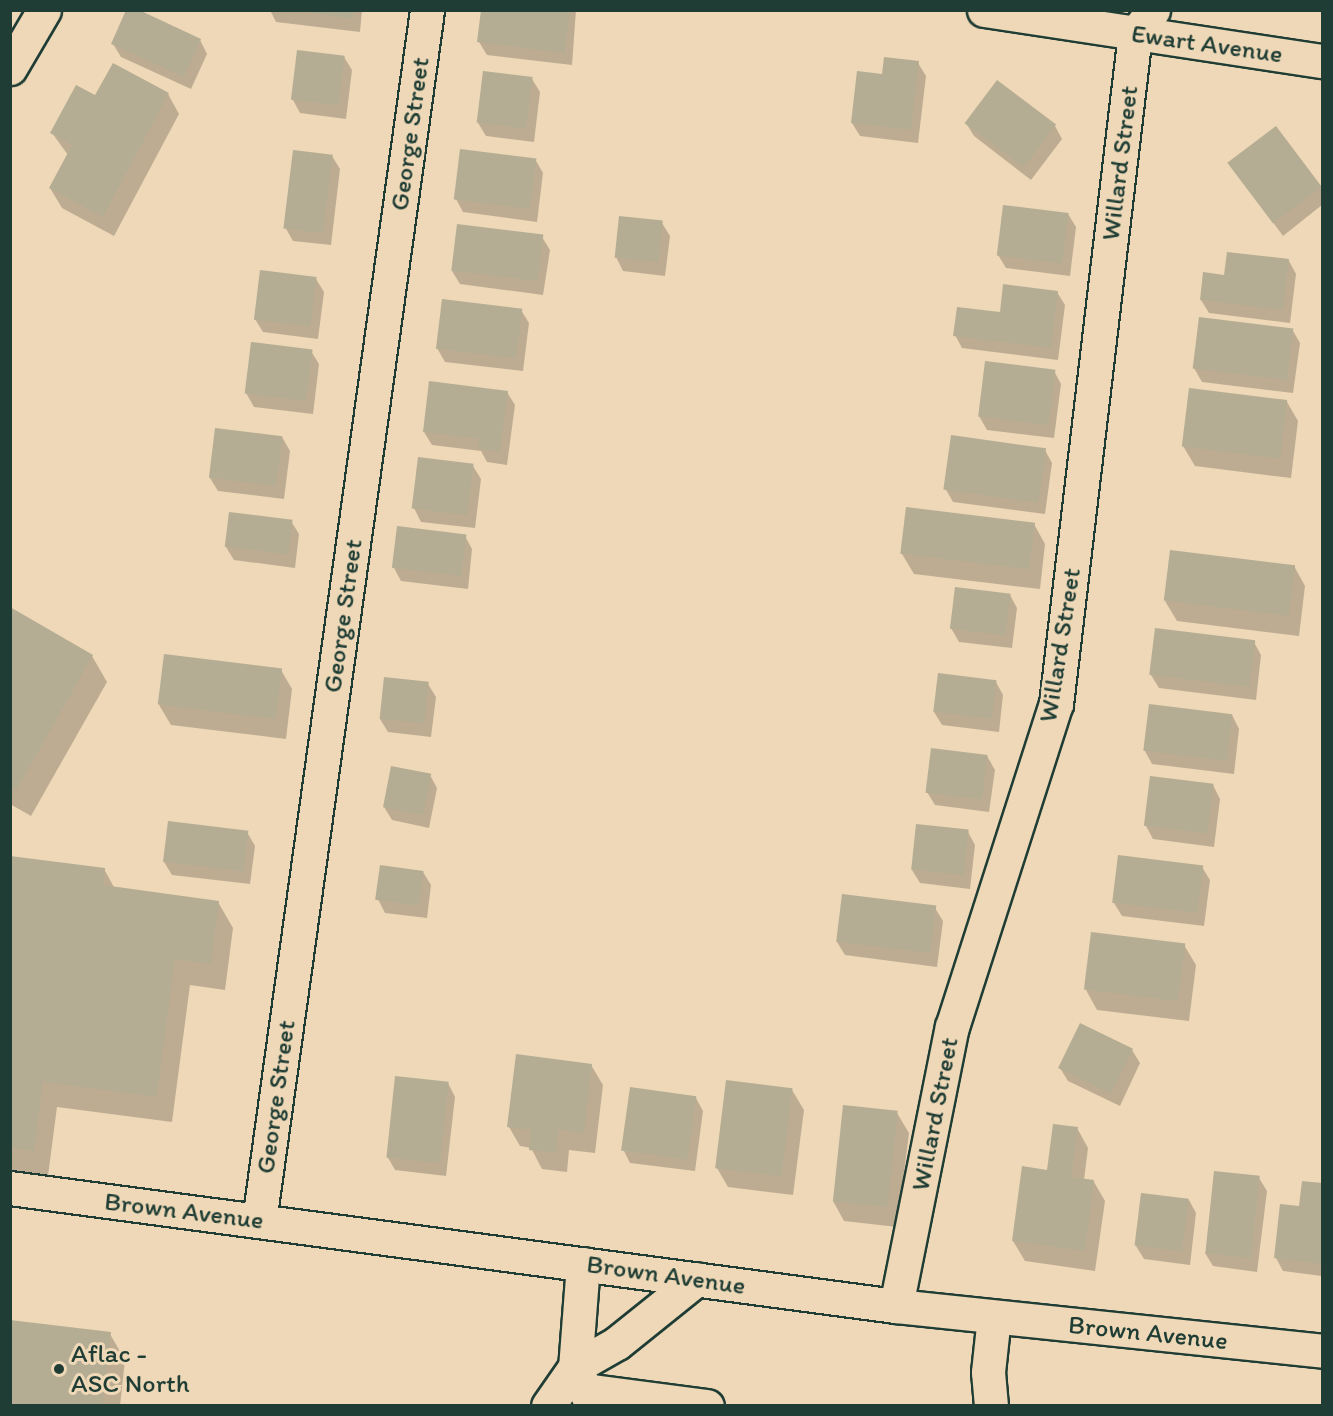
<!DOCTYPE html>
<html>
<head>
<meta charset="utf-8">
<style>
  body { margin:0 }
  #map { position:relative; width:1333px; height:1416px; overflow:hidden; background:#eed8b7; font-family:Itim,sans-serif }
  div>[style] { position:absolute }
  [style*='--x'] { left:calc(var(--x)*1px); top:calc(var(--y)*1px); width:calc(var(--w)*1px); rotate:calc(var(--a)*1deg) }
  .shadow>* { inset:0; background:#0003 }
  .building>* { inset:0; background:#b4ad93; transform-origin:0 0 }
  .roads { filter:drop-shadow(2px 0 #1f3d34) drop-shadow(-2px 0 #1f3d34) drop-shadow(0 2px #1f3d34) drop-shadow(0 -2px #1f3d34) }
  .minor>* { height:33px; margin:-16.5px; padding:0 16.5px; transform-origin:16.5px; border-radius:16.5px; background:#eed8b7 }
  .major>* { height:33px; margin:-16.5px; padding:0 16.5px; transform-origin:16.5px; border-radius:16.5px; background:#eed8b7 }
  .dots>* { width:16px; height:16px; translate:-50% -50%; box-sizing:border-box; border:3px solid #eed8b7; border-radius:50% }
  span { translate:-50% -50%; white-space:nowrap; text-align:center; line-height:1.15; -webkit-text-stroke:6px #eed8b7; paint-order:stroke }
  .street-label { font-size:26px; color:#1f3d34 }
  .poi-label { font-size:26px; color:#1f3d34 }
  .left { translate:0 -50%; text-align:left }
  .frame { position:absolute; inset:0; border:12px solid #1f3d34; pointer-events:none }
</style>
</head>
<body>
<div id="map">
  <div class="shadow">
    <div style="clip-path:polygon(270px 10px,362px 10px,360px 32px,276px 22px)"></div>
    <div style="clip-path:polygon(483px 10px,576px 10px,572px 65px,487px 55px,479px 42px)"></div>
    <div style="clip-path:polygon(200px 40px,207px 54px,191px 89px,121px 57px,113px 44px)"></div>
    <div style="clip-path:polygon(344px 57px,352px 70px,346px 119px,300px 113px,293px 100px)"></div>
    <div style="clip-path:polygon(918px 63px,926px 76px,918px 143px,860px 136px,852px 123px,884px 75px)"></div>
    <div style="clip-path:polygon(532px 79px,540px 92px,534px 142px,486px 136px,478px 123px)"></div>
    <div style="clip-path:polygon(168px 94px,179px 114px,114px 236px,62px 208px,50px 188px,68px 155px,52px 133px,96px 97px)"></div>
    <div style="clip-path:polygon(966px 123px,1055px 126px,1062px 139px,1031px 180px,974px 136px)"></div>
    <div style="clip-path:polygon(332px 156px,340px 169px,331px 245px,293px 241px,285px 227px)"></div>
    <div style="clip-path:polygon(535px 159px,543px 173px,537px 222px,463px 212px,456px 199px)"></div>
    <div style="clip-path:polygon(1230px 164px,1321px 187px,1322px 205px,1283px 236px)"></div>
    <div style="clip-path:polygon(1068px 214px,1076px 227px,1070px 276px,1006px 268px,998px 255px)"></div>
    <div style="clip-path:polygon(662px 223px,670px 236px,665px 276px,623px 271px,616px 257px)"></div>
    <div style="clip-path:polygon(542px 237px,550px 250px,543px 295px,460px 284px,452px 271px)"></div>
    <div style="clip-path:polygon(1289px 261px,1296px 274px,1290px 323px,1209px 313px,1201px 300px,1226px 276px)"></div>
    <div style="clip-path:polygon(316px 279px,324px 292px,318px 339px,263px 332px,255px 319px)"></div>
    <div style="clip-path:polygon(1057px 292px,1065px 305px,1058px 360px,962px 348px,955px 335px)"></div>
    <div style="clip-path:polygon(521px 310px,529px 323px,523px 371px,445px 362px,437px 348px)"></div>
    <div style="clip-path:polygon(1292px 329px,1300px 343px,1293px 393px,1202px 382px,1194px 368px)"></div>
    <div style="clip-path:polygon(311px 351px,319px 364px,313px 414px,254px 407px,246px 393px)"></div>
    <div style="clip-path:polygon(1054px 371px,1061px 384px,1054px 438px,987px 430px,979px 416px)"></div>
    <div style="clip-path:polygon(507px 392px,515px 405px,507px 465px,487px 462px,481px 451px,432px 445px,424px 432px)"></div>
    <div style="clip-path:polygon(1287px 402px,1298px 421px,1291px 478px,1195px 466px,1183px 446px)"></div>
    <div style="clip-path:polygon(282px 437px,290px 451px,284px 499px,218px 491px,210px 478px)"></div>
    <div style="clip-path:polygon(1045px 450px,1052px 463px,1045px 514px,953px 502px,945px 488px)"></div>
    <div style="clip-path:polygon(473px 466px,481px 479px,475px 528px,421px 522px,414px 508px)"></div>
    <div style="clip-path:polygon(291px 521px,299px 534px,295px 568px,234px 560px,226px 547px)"></div>
    <div style="clip-path:polygon(1034px 524px,1045px 544px,1040px 589px,914px 574px,902px 554px)"></div>
    <div style="clip-path:polygon(465px 536px,472px 549px,468px 589px,401px 581px,394px 568px)"></div>
    <div style="clip-path:polygon(1294px 566px,1305px 586px,1299px 636px,1177px 621px,1165px 601px)"></div>
    <div style="clip-path:polygon(1010px 595px,1017px 608px,1012px 648px,959px 642px,951px 628px)"></div>
    <div style="clip-path:polygon(10px 609px,92px 656px,107px 682px,31px 816px,10px 804px)"></div>
    <div style="clip-path:polygon(1254px 642px,1261px 655px,1256px 700px,1159px 688px,1151px 675px)"></div>
    <div style="clip-path:polygon(281px 670px,292px 689px,286px 739px,171px 725px,159px 705px)"></div>
    <div style="clip-path:polygon(996px 682px,1003px 695px,999px 732px,942px 725px,934px 712px)"></div>
    <div style="clip-path:polygon(428px 684px,436px 697px,431px 737px,388px 732px,380px 719px)"></div>
    <div style="clip-path:polygon(1232px 715px,1239px 729px,1234px 774px,1152px 764px,1145px 751px)"></div>
    <div style="clip-path:polygon(987px 756px,995px 770px,989px 812px,935px 805px,927px 792px)"></div>
    <div style="clip-path:polygon(430px 775px,437px 788px,429px 828px,392px 820px,384px 807px)"></div>
    <div style="clip-path:polygon(1213px 785px,1220px 799px,1214px 847px,1153px 839px,1146px 826px)"></div>
    <div style="clip-path:polygon(247px 832px,255px 846px,250px 884px,172px 875px,164px 862px)"></div>
    <div style="clip-path:polygon(968px 832px,975px 845px,970px 889px,920px 883px,912px 870px)"></div>
    <div style="clip-path:polygon(10px 857px,104px 869px,115px 889px,218px 902px,233px 928px,225px 990px,190px 985px,172px 1122px,57px 1107px,48px 1176px,10px 1171px)"></div>
    <div style="clip-path:polygon(1202px 867px,1210px 880px,1204px 926px,1122px 916px,1114px 903px)"></div>
    <div style="clip-path:polygon(423px 872px,431px 885px,427px 918px,385px 913px,378px 899px)"></div>
    <div style="clip-path:polygon(935px 908px,943px 921px,937px 967px,845px 955px,837px 942px)"></div>
    <div style="clip-path:polygon(1184px 945px,1196px 965px,1189px 1021px,1097px 1010px,1086px 990px)"></div>
    <div style="clip-path:polygon(1132px 1050px,1140px 1063px,1120px 1106px,1068px 1081px,1060px 1068px)"></div>
    <div style="clip-path:polygon(591px 1065px,603px 1085px,595px 1153px,569px 1150px,567px 1172px,542px 1169px,531px 1148px,520px 1146px,509px 1127px)"></div>
    <div style="clip-path:polygon(448px 1083px,455px 1097px,446px 1176px,395px 1170px,387px 1156px)"></div>
    <div style="clip-path:polygon(792px 1090px,804px 1110px,793px 1195px,728px 1187px,717px 1168px)"></div>
    <div style="clip-path:polygon(696px 1098px,703px 1111px,695px 1171px,630px 1163px,623px 1149px)"></div>
    <div style="clip-path:polygon(897px 1113px,909px 1133px,897px 1227px,844px 1221px,833px 1201px)"></div>
    <div style="clip-path:polygon(1077px 1128px,1088px 1148px,1084px 1180px,1094px 1182px,1105px 1201px,1095px 1271px,1025px 1261px,1013px 1241px)"></div>
    <div style="clip-path:polygon(1259px 1178px,1267px 1191px,1257px 1272px,1213px 1266px,1205px 1253px)"></div>
    <div style="clip-path:polygon(1303px 1182px,1322px 1184px,1322px 1276px,1283px 1271px,1276px 1258px,1300px 1208px)"></div>
    <div style="clip-path:polygon(1189px 1200px,1196px 1213px,1190px 1265px,1144px 1259px,1136px 1246px)"></div>
    <div style="clip-path:polygon(110px 1334px,125px 1360px,120px 1406px,10px 1406px)"></div>
  </div>
  <div class="building">
    <div style="clip-path:polygon(126px 10px,139px 10px,201px 39px,184px 77px,111px 44px)"></div>
    <div style="clip-path:polygon(293px 10px,354px 10px,353px 19px)"></div>
    <div style="clip-path:polygon(481px 10px,570px 10px,565px 53px,477px 42px)"></div>
    <div style="left:297px;top:50px;width:48px;height:50px;rotate:7deg"></div>
    <div style="clip-path:polygon(884px 57px,919px 61px,911px 130px,851px 123px,857px 71px,882px 74px)"></div>
    <div style="clip-path:polygon(113px 63px,169px 93px,103px 217px,49px 188px,72px 145px,50px 133px,76px 85px,95px 95px)"></div>
    <div style="left:483px;top:71px;width:50px;height:52px;rotate:7deg"></div>
    <div style="left:997px;top:80px;width:74px;height:54px;rotate:37deg"></div>
    <div style="left:1276px;top:126px;width:76px;height:61px;rotate:53deg"></div>
    <div style="left:460px;top:149px;width:77px;height:51px;rotate:7deg"></div>
    <div style="left:293px;top:150px;width:40px;height:79px;rotate:7deg"></div>
    <div style="left:1003px;top:205px;width:66px;height:51px;rotate:7deg"></div>
    <div style="left:619px;top:216px;width:44px;height:42px;rotate:6deg"></div>
    <div style="left:457px;top:224px;width:87px;height:47px;rotate:7deg"></div>
    <div style="clip-path:polygon(1227px 252px,1289px 259px,1283px 310px,1200px 300px,1203px 272px,1224px 275px)"></div>
    <div style="left:260px;top:270px;width:57px;height:50px;rotate:7deg"></div>
    <div style="clip-path:polygon(1003px 284px,1058px 291px,1051px 348px,953px 336px,957px 307px,1000px 312px)"></div>
    <div style="left:442px;top:299px;width:81px;height:50px;rotate:7deg"></div>
    <div style="left:1199px;top:317px;width:95px;height:52px;rotate:7deg"></div>
    <div style="left:251px;top:342px;width:62px;height:52px;rotate:7deg"></div>
    <div style="left:985px;top:361px;width:71px;height:56px;rotate:7deg"></div>
    <div style="clip-path:polygon(429px 381px,508px 391px,500px 452px,478px 449px,479px 439px,423px 432px)"></div>
    <div style="left:1189px;top:388px;width:99px;height:59px;rotate:7deg"></div>
    <div style="left:215px;top:428px;width:68px;height:50px;rotate:7deg"></div>
    <div style="left:951px;top:435px;width:96px;height:55px;rotate:8deg"></div>
    <div style="left:418px;top:457px;width:56px;height:52px;rotate:7deg"></div>
    <div style="left:906px;top:507px;width:130px;height:47px;rotate:7deg"></div>
    <div style="left:229px;top:512px;width:64px;height:35px;rotate:7deg"></div>
    <div style="left:397px;top:526px;width:70px;height:42px;rotate:7deg"></div>
    <div style="left:1170px;top:550px;width:126px;height:51px;rotate:7deg"></div>
    <div style="left:955px;top:587px;width:56px;height:42px;rotate:7deg"></div>
    <div style="clip-path:polygon(10px 607px,93px 655px,16px 791px,10px 788px)"></div>
    <div style="left:1155px;top:628px;width:101px;height:47px;rotate:7deg"></div>
    <div style="left:164px;top:654px;width:119px;height:51px;rotate:7deg"></div>
    <div style="left:938px;top:673px;width:59px;height:39px;rotate:7deg"></div>
    <div style="left:384px;top:677px;width:45px;height:42px;rotate:6deg"></div>
    <div style="left:1149px;top:704px;width:84px;height:47px;rotate:7deg"></div>
    <div style="left:931px;top:748px;width:57px;height:45px;rotate:7deg"></div>
    <div style="left:391px;top:766px;width:41px;height:42px;rotate:11deg"></div>
    <div style="left:1150px;top:776px;width:64px;height:50px;rotate:7deg"></div>
    <div style="left:168px;top:821px;width:81px;height:41px;rotate:7deg"></div>
    <div style="left:916px;top:824px;width:53px;height:46px;rotate:6deg"></div>
    <div style="left:1118px;top:855px;width:86px;height:48px;rotate:7deg"></div>
    <div style="clip-path:polygon(10px 856px,105px 868px,103px 885px,219px 901px,211px 964px,175px 959px,157px 1097px,43px 1082px,34px 1151px,10px 1148px)"></div>
    <div style="left:380px;top:865px;width:44px;height:35px;rotate:8deg"></div>
    <div style="left:842px;top:894px;width:95px;height:48px;rotate:7deg"></div>
    <div style="left:1091px;top:932px;width:95px;height:58px;rotate:7deg"></div>
    <div style="left:1080px;top:1023px;width:59px;height:50px;rotate:26deg"></div>
    <div style="clip-path:polygon(516px 1054px,592px 1064px,584px 1133px,559px 1130px,556px 1153px,529px 1150px,531px 1130px,507px 1127px)"></div>
    <div style="left:395px;top:1076px;width:54px;height:82px;rotate:6deg"></div>
    <div style="left:726px;top:1080px;width:67px;height:89px;rotate:7deg"></div>
    <div style="left:630px;top:1087px;width:67px;height:64px;rotate:8deg"></div>
    <div style="left:843px;top:1105px;width:55px;height:97px;rotate:6deg"></div>
    <div style="clip-path:polygon(1053px 1124px,1078px 1127px,1071px 1177px,1094px 1180px,1085px 1251px,1012px 1241px,1022px 1166px,1047px 1170px)"></div>
    <div style="left:1214px;top:1171px;width:46px;height:83px;rotate:6deg"></div>
    <div style="clip-path:polygon(1302px 1181px,1322px 1183px,1322px 1264px,1274px 1258px,1280px 1204px,1299px 1206px)"></div>
    <div style="left:1141px;top:1193px;width:48px;height:53px;rotate:7deg"></div>
    <div style="clip-path:polygon(10px 1320px,111px 1332px,102px 1406px,10px 1406px)"></div>
  </div>
  <div class="roads">
    <div class="minor">
      <div style="--x:984;--y:10;--w:342;--a:8.6"></div>
      <div style="--x:10;--y:1188;--w:894;--a:7.59"></div>
      <div style="--x:896;--y:1306;--w:428;--a:6"></div>
      <div style="--x:259;--y:1221;--w:1223;--a:-82.1"></div>
      <div style="--x:583;--y:1264;--w:103;--a:94.4"></div>
      <div style="--x:575;--y:1367;--w:43;--a:66.4"></div>
      <div style="--x:896;--y:1306;--w:285;--a:-78.7"></div>
      <div style="--x:952;--y:1027;--w:339;--a:-72.2"></div>
      <div style="--x:1056;--y:704;--w:675;--a:-83.28"></div>
      <div style="--x:1135;--y:34;--w:30;--a:-53"></div>
      <div style="--x:585;--y:1390;--w:123;--a:7.5"></div>
      <div style="--x:548;--y:1406;--w:47;--a:-55.3"></div>
      <div style="--x:575;--y:1367;--w:48;--a:-29.7"></div>
      <div style="--x:617;--y:1343;--w:102;--a:-38.7"></div>
      <div style="--x:991;--y:1406;--w:34;--a:-95"></div>
      <div style="--x:988;--y:1372;--w:55;--a:-83.8"></div>
    </div>
    <div class="major">
      <div style="--x:10;--y:68;--w:67;--a:-59.6"></div>
    </div>
  </div>
  <div class="dots">
    <div style="left:59px;top:1369px;background:#1f3d34"></div>
  </div>
  <div class="street-label">
    <span style="left:1207px;top:44px;rotate:8deg">Ewart Avenue</span>
    <span style="left:410px;top:134px;rotate:-82deg">George Street</span>
    <span style="left:1120px;top:163px;rotate:-83deg">Willard Street</span>
    <span style="left:343px;top:616px;rotate:-82deg">George Street</span>
    <span style="left:1060px;top:645px;rotate:-81deg">Willard Street</span>
    <span style="left:276px;top:1097px;rotate:-82deg">George Street</span>
    <span style="left:935px;top:1114px;rotate:-79deg">Willard Street</span>
    <span style="left:184px;top:1211px;rotate:7deg">Brown Avenue</span>
    <span style="left:666px;top:1275px;rotate:8deg">Brown Avenue</span>
    <span style="left:1148px;top:1333px;rotate:6deg">Brown Avenue</span>
  </div>
  <div class="poi-label">
    <span class="left" style="left:71px;top:1369px">Aflac -<br>ASC North</span>
  </div>
  <div class="frame"></div>
</div>
</body>
</html>
